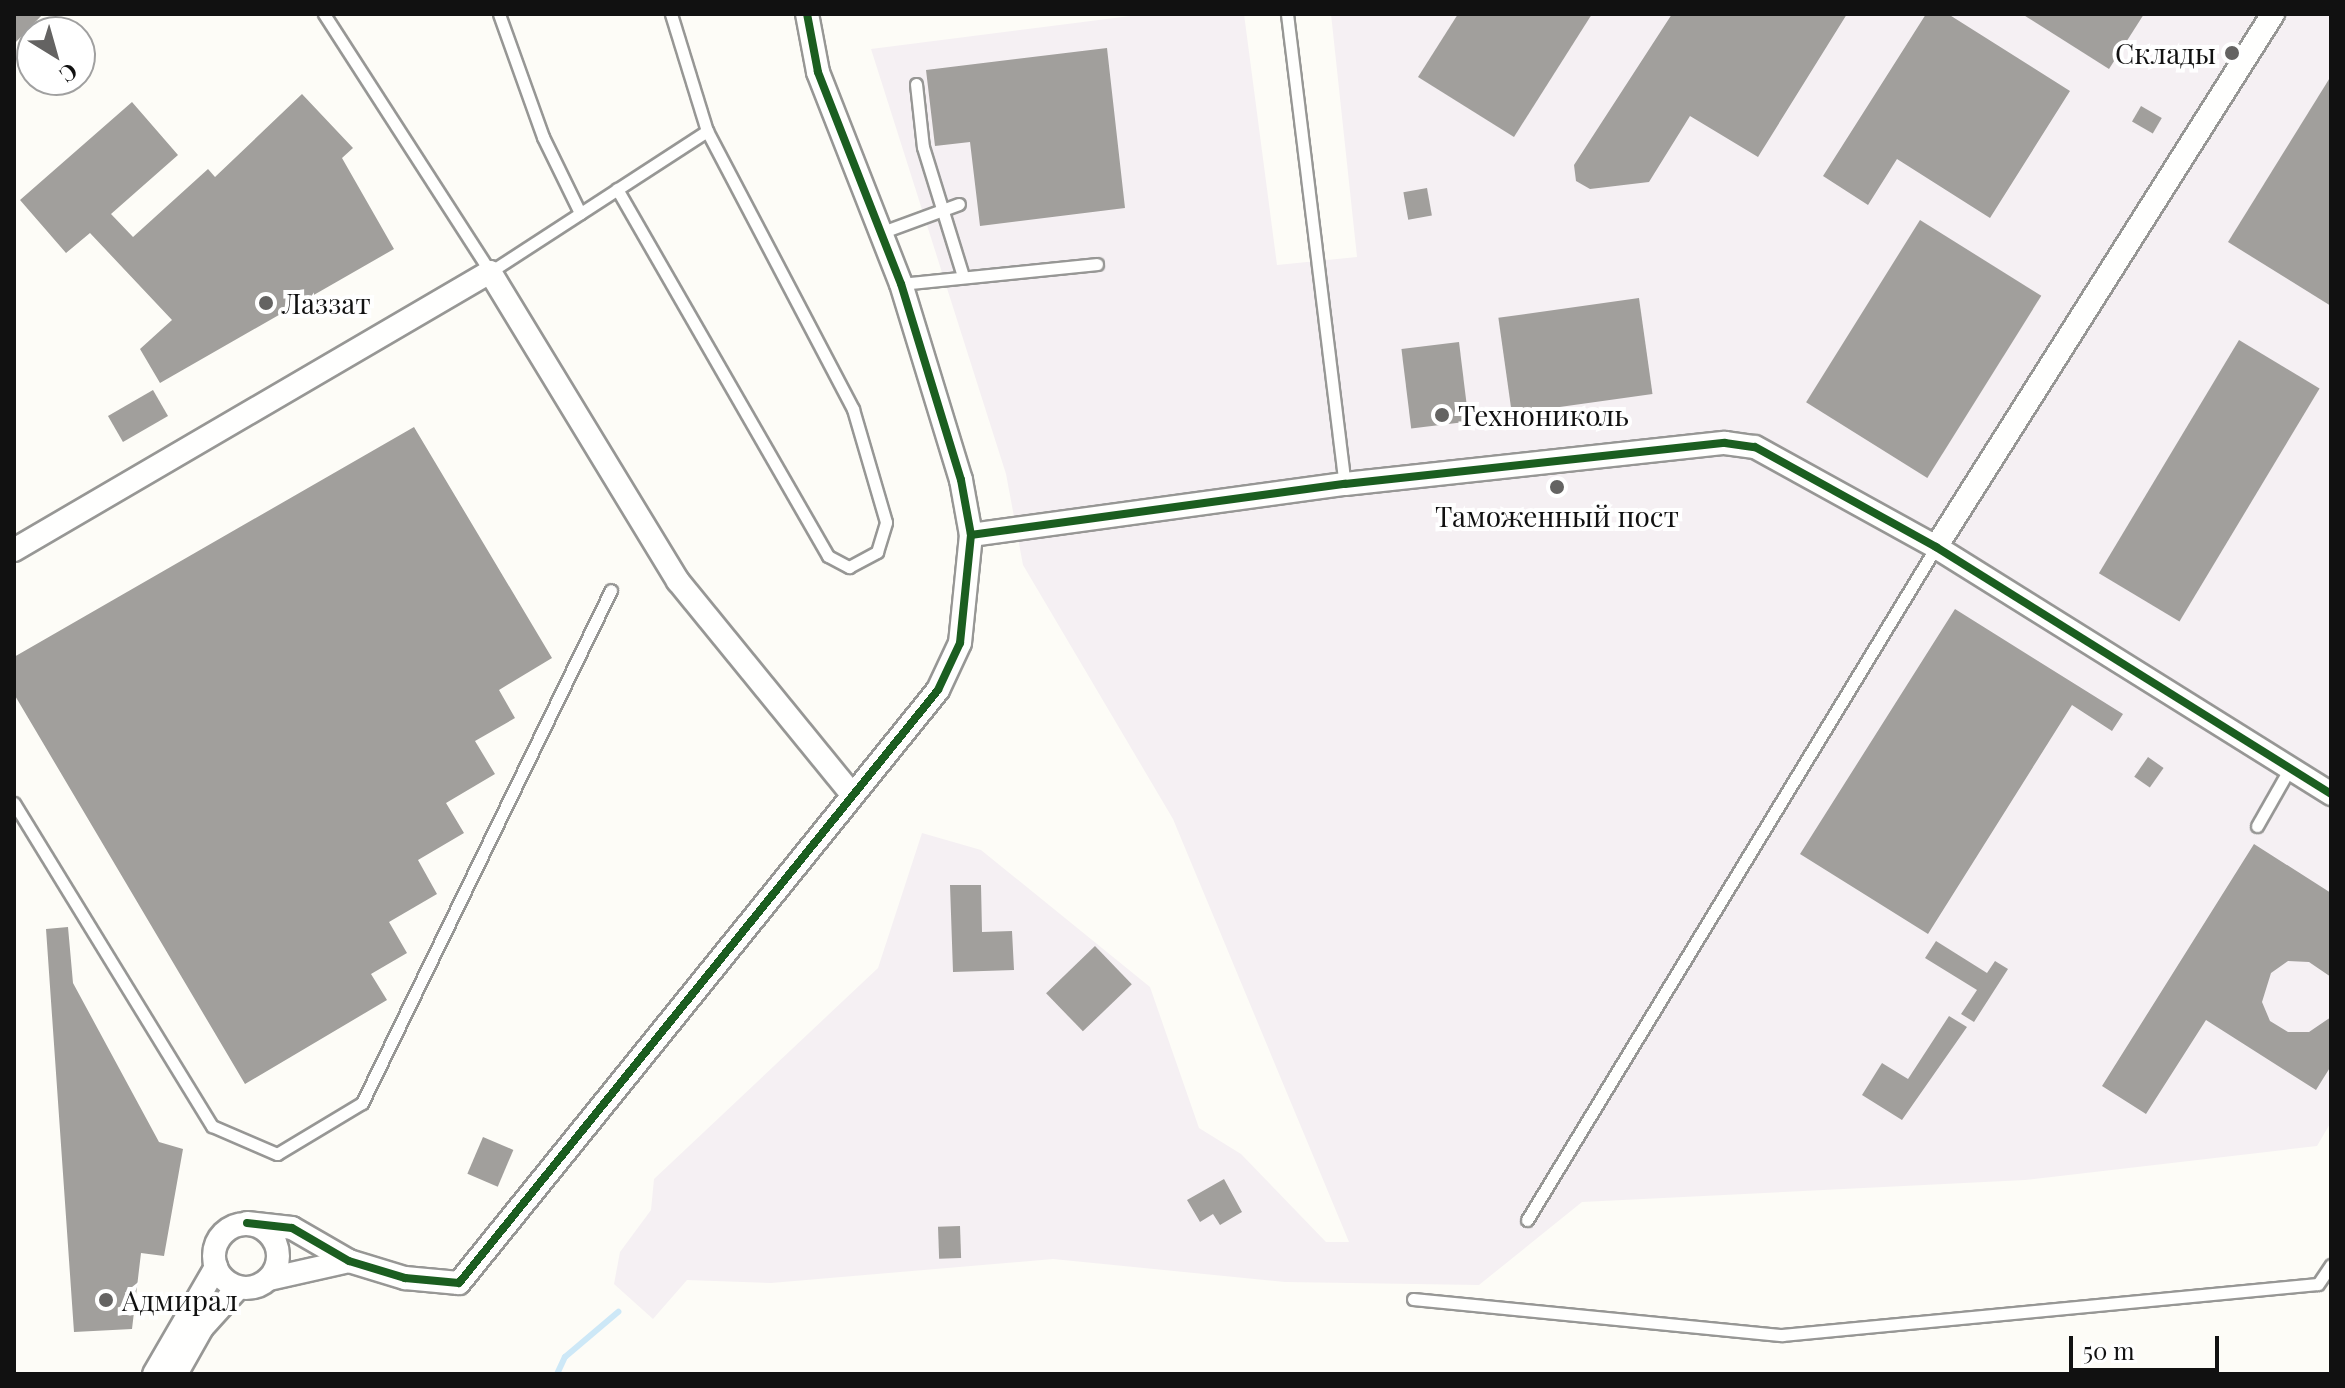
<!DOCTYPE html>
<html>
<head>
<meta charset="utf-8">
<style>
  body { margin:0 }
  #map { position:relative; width:2345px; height:1388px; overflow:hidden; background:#fdfcf7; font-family:"Playfair Display",serif }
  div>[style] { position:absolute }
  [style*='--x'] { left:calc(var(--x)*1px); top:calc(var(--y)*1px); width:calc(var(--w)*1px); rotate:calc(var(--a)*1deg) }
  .industrial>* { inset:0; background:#f5f0f3 }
  .stream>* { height:6px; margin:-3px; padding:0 3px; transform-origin:3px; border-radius:3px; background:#cde8f7 }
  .building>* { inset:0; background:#a19f9c; transform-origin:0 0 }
  .roads { filter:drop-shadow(2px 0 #979795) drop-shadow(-2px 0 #979795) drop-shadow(0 2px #979795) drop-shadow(0 -2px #979795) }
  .lane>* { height:11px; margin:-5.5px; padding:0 5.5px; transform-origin:5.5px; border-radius:5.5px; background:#fffffe }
  .street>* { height:22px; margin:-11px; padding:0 11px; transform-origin:11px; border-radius:11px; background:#fffffe }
  .street>.ring { margin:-11px; padding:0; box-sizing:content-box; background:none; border:22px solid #fffffe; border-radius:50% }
  .cycleway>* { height:8px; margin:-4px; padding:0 4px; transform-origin:4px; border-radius:4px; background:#1b5e20 }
  .dots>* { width:22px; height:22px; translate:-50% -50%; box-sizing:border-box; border:4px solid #fff; border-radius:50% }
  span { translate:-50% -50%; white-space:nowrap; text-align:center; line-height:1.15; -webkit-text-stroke:8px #fff; paint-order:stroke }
  .poi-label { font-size:28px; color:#111 }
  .right { translate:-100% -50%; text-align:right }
  .left { translate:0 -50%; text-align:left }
  .frame { position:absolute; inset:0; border:16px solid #111; pointer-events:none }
  .north { position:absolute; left:16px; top:16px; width:80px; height:80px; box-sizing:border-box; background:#fff; border:2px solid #a0a0a0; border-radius:50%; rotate:143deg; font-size:22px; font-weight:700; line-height:32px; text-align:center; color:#111 }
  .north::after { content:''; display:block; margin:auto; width:28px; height:36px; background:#646362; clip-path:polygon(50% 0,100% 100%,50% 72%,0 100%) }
  .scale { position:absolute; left:2069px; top:1336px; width:150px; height:36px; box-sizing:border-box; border:4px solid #111; border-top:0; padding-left:10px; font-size:24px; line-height:28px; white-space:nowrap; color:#111; -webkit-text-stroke:6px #fff; paint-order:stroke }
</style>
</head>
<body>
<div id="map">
  <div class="industrial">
    <div style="clip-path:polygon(1146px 14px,1244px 14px,1277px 265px,1357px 257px,1331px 14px,2331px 14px,2331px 1122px,2317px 1146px,2025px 1180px,1582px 1202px,1479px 1285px,1285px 1282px,1053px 1259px,771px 1283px,687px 1280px,653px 1319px,614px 1284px,620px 1252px,651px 1210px,654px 1179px,878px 968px,922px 833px,981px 850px,1150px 987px,1199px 1128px,1241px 1154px,1326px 1242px,1349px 1242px,1173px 819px,1023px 565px,1006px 474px,871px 49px)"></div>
  </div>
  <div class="stream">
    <div style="--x:557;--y:1374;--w:19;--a:-65"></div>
    <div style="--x:565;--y:1357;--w:70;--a:-40.3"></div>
  </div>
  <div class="building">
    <div style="clip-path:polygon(14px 14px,43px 14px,14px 44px)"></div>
    <div style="clip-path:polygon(1458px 14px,1592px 14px,1514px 137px,1418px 77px)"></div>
    <div style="clip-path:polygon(1672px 14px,1847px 14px,1758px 157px,1690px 116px,1649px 182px,1590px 189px,1576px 181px,1574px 165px)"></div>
    <div style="clip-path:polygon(1926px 14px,1948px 14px,2070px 91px,1990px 218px,1897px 159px,1868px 205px,1823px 176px)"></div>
    <div style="clip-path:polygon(2022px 14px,2144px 14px,2109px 69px)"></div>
    <div style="clip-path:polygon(1107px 48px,1125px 208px,980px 226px,970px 142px,935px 146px,926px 70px)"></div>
    <div style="clip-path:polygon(2331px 76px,2331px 306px,2228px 242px)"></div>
    <div style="clip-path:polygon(302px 94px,353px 148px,342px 158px,394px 249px,160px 383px,140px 349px,172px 320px,90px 233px,66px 253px,20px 200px,132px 102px,178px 155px,111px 214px,133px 237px,208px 169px,215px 177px)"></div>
    <div style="left:2141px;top:106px;width:24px;height:18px;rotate:30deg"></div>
    <div style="left:1427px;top:188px;width:28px;height:24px;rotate:80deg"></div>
    <div style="left:1920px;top:220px;width:143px;height:215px;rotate:32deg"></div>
    <div style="left:1639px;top:298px;width:97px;height:142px;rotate:82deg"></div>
    <div style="left:2239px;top:340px;width:94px;height:272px;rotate:31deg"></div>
    <div style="left:1459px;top:342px;width:80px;height:58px;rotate:83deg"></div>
    <div style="left:153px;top:390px;width:30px;height:52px;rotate:60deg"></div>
    <div style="clip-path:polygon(414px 427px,552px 658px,499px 690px,515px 718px,475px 741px,495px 774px,446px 803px,464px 833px,418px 860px,437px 894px,389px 922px,407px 953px,371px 974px,387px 1000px,245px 1084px,14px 694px,14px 657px)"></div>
    <div style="clip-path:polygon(1955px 609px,2123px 714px,2112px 731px,2072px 705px,1928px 934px,1800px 854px)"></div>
    <div style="left:2148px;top:757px;width:19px;height:24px;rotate:35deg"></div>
    <div style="clip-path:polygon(2254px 844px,2331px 893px,2331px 977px,2309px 962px,2288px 961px,2271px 973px,2262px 1002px,2270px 1021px,2288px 1032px,2309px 1032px,2331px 1017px,2331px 1066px,2316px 1090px,2206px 1020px,2146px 1114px,2102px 1086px)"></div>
    <div style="clip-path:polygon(950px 885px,981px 885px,982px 932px,1012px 931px,1014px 970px,953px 972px)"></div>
    <div style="clip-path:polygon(68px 927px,73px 983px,159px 1142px,183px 1149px,164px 1256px,141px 1253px,132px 1329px,74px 1332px,46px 929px)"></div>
    <div style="clip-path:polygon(1936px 941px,1987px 973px,1995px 961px,2008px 969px,1974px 1022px,1961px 1014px,1977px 990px,1925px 958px)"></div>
    <div style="left:1095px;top:946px;width:53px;height:68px;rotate:46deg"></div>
    <div style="clip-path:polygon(1949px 1016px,1967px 1027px,1902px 1120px,1862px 1095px,1882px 1063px,1908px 1079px)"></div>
    <div style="left:483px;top:1137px;width:33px;height:40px;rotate:23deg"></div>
    <div style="clip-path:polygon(1224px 1179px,1242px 1212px,1220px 1225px,1213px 1214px,1200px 1222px,1187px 1200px)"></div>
    <div style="left:960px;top:1226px;width:32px;height:22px;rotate:88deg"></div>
  </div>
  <div class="roads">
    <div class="lane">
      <div style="--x:324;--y:14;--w:307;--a:57.2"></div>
      <div style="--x:490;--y:272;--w:259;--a:-33"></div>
      <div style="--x:707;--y:131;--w:122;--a:-107.1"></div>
      <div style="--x:499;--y:14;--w:131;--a:70.3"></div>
      <div style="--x:543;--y:137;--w:85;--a:64"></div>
      <div style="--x:1287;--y:14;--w:474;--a:83"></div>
      <div style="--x:916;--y:84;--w:63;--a:83.7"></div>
      <div style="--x:923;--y:147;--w:135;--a:72.8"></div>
      <div style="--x:617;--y:189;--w:423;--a:60.1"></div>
      <div style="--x:828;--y:556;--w:24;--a:28"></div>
      <div style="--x:849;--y:567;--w:32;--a:-28"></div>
      <div style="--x:877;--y:552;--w:31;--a:-73"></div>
      <div style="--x:886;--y:522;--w:118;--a:-106.3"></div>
      <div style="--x:853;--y:409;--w:314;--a:-117.7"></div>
      <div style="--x:880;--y:233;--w:84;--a:-20.2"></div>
      <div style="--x:901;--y:284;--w:197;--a:-5.8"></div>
      <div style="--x:14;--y:803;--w:379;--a:58.5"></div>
      <div style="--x:212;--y:1126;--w:71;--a:23.3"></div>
      <div style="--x:277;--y:1154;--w:99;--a:-31"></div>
      <div style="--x:362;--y:1103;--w:570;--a:-64.11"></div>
      <div style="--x:2257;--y:826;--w:67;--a:-60.4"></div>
      <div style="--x:1527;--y:1220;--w:788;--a:-58.71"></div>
      <div style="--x:1413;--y:1299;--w:371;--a:5.6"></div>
      <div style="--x:1782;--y:1335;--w:538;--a:-5.44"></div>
      <div style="--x:2318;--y:1284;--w:23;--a:-56"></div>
    </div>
    <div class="street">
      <div style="--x:971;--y:535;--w:377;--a:-7.8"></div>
      <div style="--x:1345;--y:484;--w:382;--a:-6.2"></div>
      <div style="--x:1725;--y:443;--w:30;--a:8"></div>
      <div style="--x:1755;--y:447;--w:207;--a:28.9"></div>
      <div style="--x:1936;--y:547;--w:466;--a:32"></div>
      <div style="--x:1936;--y:547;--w:631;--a:-57.7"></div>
      <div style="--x:14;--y:550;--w:551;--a:-30.29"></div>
      <div style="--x:490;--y:272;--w:362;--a:58.7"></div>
      <div style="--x:678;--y:581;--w:275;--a:50.8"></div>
      <div style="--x:247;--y:1223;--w:45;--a:6.3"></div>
      <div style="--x:292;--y:1228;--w:66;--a:30.1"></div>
      <div style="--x:349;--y:1261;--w:59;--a:16.9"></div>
      <div style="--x:405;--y:1278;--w:54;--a:5.3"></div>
      <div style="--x:459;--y:1283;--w:762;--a:-51.07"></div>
      <div style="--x:938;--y:690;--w:52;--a:-64.9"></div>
      <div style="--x:960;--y:643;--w:109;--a:-84.2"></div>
      <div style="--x:971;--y:535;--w:56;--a:-100.3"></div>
      <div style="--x:961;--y:480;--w:205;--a:-107"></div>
      <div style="--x:901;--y:284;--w:228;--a:-111.4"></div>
      <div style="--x:818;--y:72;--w:59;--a:-100.7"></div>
      <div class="ring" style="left:214px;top:1224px;width:42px;height:42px"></div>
      <div style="--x:269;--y:1279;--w:82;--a:-12.7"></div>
      <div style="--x:154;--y:1374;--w:124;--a:-59.9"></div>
      <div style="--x:176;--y:1374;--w:53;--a:-60.5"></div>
      <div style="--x:202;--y:1328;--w:55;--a:-47.9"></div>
    </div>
  </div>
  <div class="cycleway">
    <div style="--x:971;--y:535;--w:377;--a:-7.8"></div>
    <div style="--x:1345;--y:484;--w:382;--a:-6.2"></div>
    <div style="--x:1725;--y:443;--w:30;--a:8"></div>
    <div style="--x:1755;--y:447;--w:207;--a:28.9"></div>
    <div style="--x:1936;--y:547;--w:466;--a:32"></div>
    <div style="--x:247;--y:1223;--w:45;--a:6.3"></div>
    <div style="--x:292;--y:1228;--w:66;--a:30.1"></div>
    <div style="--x:349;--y:1261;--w:59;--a:16.9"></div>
    <div style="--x:405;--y:1278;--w:54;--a:5.3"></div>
    <div style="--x:459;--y:1283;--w:762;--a:-51.07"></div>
    <div style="--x:938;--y:690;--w:52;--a:-64.9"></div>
    <div style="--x:960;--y:643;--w:109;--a:-84.2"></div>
    <div style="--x:971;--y:535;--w:56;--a:-100.3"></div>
    <div style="--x:961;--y:480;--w:205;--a:-107"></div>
    <div style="--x:901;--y:284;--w:228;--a:-111.4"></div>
    <div style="--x:818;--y:72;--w:59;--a:-100.7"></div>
  </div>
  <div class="dots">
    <div style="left:2232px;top:53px;background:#646362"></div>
    <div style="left:266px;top:303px;background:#646362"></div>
    <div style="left:1442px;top:415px;background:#646362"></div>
    <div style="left:1557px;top:487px;background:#646362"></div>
    <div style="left:106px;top:1300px;background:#646362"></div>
  </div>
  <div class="poi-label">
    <span class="right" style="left:2216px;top:53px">Склады</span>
    <span class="left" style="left:282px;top:303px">Лаззат</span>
    <span class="left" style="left:1458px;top:415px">Технониколь</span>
    <span style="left:1557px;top:516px">Таможенный пост</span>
    <span class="left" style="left:122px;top:1300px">Адмирал</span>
  </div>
  <div class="frame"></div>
  <div class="north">С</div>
  <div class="scale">50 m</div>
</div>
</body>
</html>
